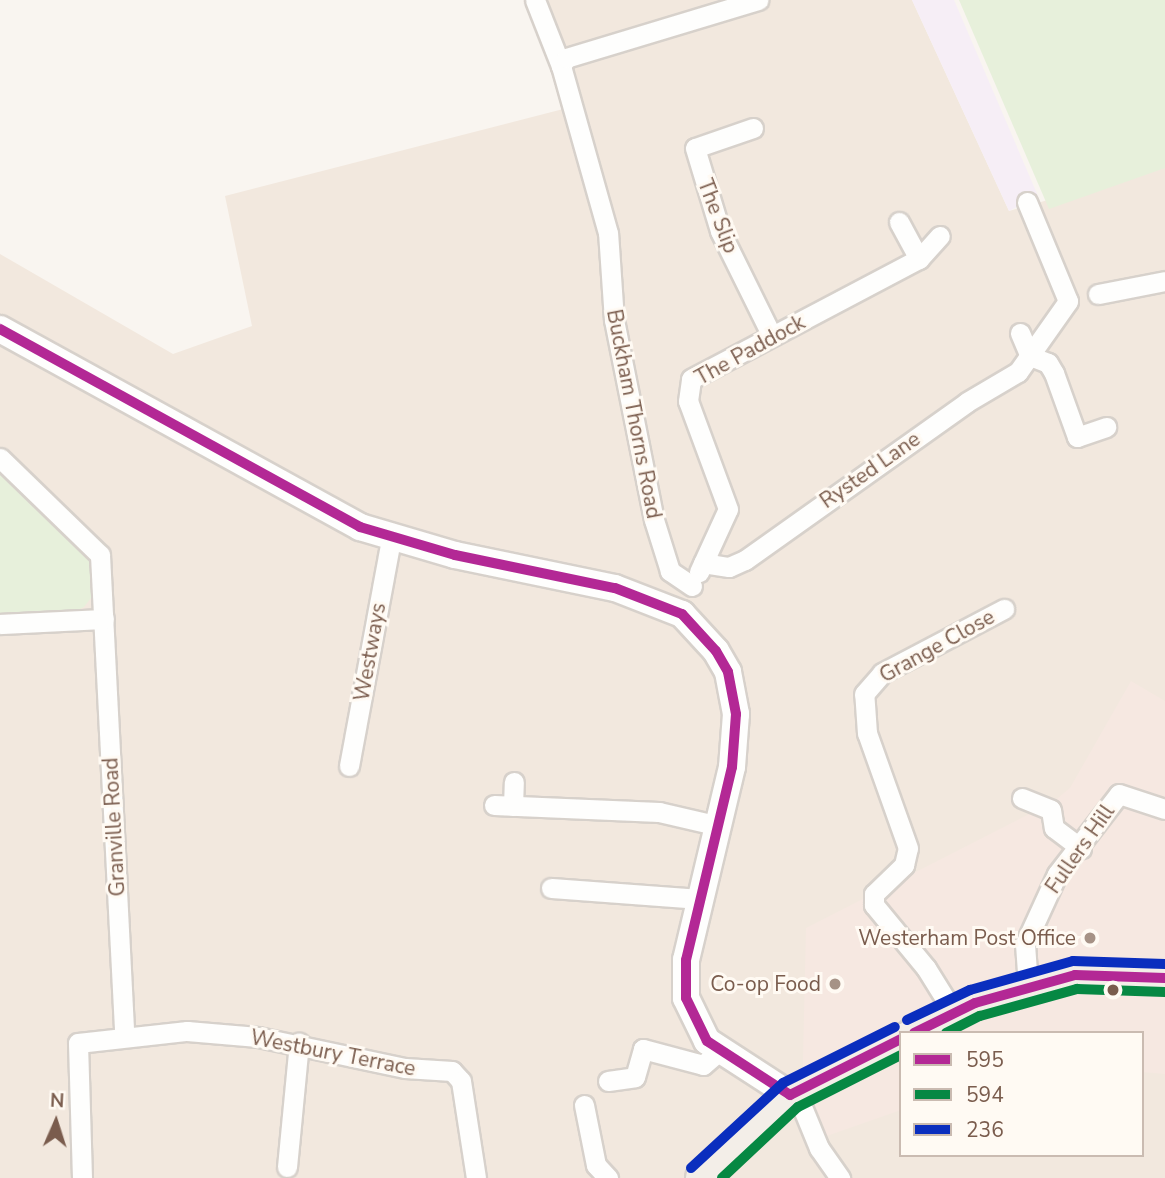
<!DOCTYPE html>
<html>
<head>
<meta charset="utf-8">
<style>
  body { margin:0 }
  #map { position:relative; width:1165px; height:1178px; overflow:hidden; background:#f9f5f0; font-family:"Nunito Sans",sans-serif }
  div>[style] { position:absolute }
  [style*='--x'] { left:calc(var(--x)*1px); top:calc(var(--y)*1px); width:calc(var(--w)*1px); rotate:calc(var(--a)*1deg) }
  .residential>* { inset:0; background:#f2e8de }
  .commercial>* { inset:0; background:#f6e8e1 }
  .education>* { inset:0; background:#f6eef6 }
  .green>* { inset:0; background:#e7f0db }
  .roads { filter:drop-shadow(2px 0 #d7d1cb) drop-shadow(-2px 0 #d7d1cb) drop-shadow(0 2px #d7d1cb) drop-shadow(0 -2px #d7d1cb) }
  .street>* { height:19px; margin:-9.5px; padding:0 9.5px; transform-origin:9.5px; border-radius:9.5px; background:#fefefd }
  .secondary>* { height:26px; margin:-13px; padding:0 13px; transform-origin:13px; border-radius:13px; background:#fefefd }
  .primary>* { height:30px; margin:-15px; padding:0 15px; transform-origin:15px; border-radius:15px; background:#f3eee8 }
  .bus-1>* { height:10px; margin:-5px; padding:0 5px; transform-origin:5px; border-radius:5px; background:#b32895 }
  .bus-2>* { height:10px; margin:-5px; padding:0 5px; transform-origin:5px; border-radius:5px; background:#068843 }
  .bus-3>* { height:10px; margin:-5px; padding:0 5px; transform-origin:5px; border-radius:5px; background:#0a2ebe }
  .dots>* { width:19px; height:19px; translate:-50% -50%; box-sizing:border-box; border:4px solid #fffaf3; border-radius:50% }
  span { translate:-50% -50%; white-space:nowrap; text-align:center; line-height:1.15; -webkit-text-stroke:6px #fffaf3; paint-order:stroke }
  .street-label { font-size:21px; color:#7a5c4d }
  .poi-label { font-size:21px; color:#7a5c4d }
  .right { translate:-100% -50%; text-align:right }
  .legend { position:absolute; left:899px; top:1031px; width:245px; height:126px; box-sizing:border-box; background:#fffaf3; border:2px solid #cabbb1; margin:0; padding:9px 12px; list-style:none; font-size:21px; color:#7a5c4d }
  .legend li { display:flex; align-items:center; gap:14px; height:35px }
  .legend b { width:35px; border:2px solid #cabbb1 }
  .north { position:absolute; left:21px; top:1087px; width:70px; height:70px; -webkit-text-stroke:5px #fffaf3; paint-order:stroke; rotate:3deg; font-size:19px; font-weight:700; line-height:28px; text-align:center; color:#7a5c4d }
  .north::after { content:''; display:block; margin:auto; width:24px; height:32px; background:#7a5c4d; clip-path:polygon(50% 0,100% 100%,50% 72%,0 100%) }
</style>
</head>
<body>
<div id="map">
  <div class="residential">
    <div style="clip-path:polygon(evenodd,530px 0,912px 0,1009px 211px,1165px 167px,1165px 1178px,0 1178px,0 254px,173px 354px,252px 326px,225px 196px,571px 107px,530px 0,901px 1033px,1142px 1033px,1142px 1155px,901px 1155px,901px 1033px)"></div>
  </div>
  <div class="commercial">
    <div style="clip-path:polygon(1131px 681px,1165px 701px,1165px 1074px,1142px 1072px,1142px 1033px,901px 1033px,901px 1110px,821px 1138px,802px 1101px,806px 928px,1053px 802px,1070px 788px)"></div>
  </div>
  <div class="education">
    <div style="clip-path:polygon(912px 0,954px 0,1038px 196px,1009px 211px)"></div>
  </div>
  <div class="green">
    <div style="clip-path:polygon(959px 0,1165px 0,1165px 168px,1049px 209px)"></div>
    <div style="clip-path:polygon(0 469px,91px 559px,94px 594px,84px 607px,70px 614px,0 616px)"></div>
  </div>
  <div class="roads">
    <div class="street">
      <div style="--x:535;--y:0;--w:71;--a:68.5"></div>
      <div style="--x:753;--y:128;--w:61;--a:161"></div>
      <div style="--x:695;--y:148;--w:87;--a:73.2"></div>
      <div style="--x:720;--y:231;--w:117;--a:63.7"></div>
      <div style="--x:899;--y:222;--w:42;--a:61.6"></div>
      <div style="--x:1098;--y:294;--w:68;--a:-11"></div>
      <div style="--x:1020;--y:333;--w:25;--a:67"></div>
      <div style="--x:1030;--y:356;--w:19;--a:21"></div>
      <div style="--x:1048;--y:363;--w:12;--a:59"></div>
      <div style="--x:1054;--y:373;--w:68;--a:70.2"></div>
      <div style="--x:1077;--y:437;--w:31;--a:-19"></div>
      <div style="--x:0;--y:458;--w:139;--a:44.1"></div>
      <div style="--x:100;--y:555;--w:481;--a:87.1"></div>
      <div style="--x:703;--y:563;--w:26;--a:9"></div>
      <div style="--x:729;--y:567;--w:17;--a:-24"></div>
      <div style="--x:745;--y:560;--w:272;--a:-35.4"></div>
      <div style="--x:967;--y:402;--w:59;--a:-30.5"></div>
      <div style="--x:1018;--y:372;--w:87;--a:-54.8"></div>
      <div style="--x:1068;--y:301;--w:107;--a:-112.5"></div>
      <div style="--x:699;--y:572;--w:69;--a:-65.3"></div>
      <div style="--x:728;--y:509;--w:115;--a:-110.3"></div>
      <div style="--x:688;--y:401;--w:22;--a:-82"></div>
      <div style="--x:691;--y:379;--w:258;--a:-27.8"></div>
      <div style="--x:919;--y:259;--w:31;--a:-48"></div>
      <div style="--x:692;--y:586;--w:27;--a:-146"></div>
      <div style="--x:670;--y:571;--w:53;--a:-107.4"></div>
      <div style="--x:654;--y:520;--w:204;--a:-101.3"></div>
      <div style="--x:614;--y:320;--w:87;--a:-93.9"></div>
      <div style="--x:608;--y:233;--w:173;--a:-105.7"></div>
      <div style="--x:561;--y:66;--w:9;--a:-58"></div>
      <div style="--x:566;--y:58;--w:201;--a:-16.8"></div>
      <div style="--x:0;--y:624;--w:104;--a:-2.8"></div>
      <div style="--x:349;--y:766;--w:231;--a:-79.5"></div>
      <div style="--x:1022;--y:798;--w:31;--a:22"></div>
      <div style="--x:1051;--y:810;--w:18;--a:81"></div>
      <div style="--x:1054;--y:828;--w:34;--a:37"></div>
      <div style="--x:494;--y:805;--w:165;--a:2.4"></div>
      <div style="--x:659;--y:812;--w:62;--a:13.1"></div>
      <div style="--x:513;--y:806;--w:24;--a:-88"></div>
      <div style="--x:551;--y:888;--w:150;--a:4.2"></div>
      <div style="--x:1028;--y:986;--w:42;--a:-94.1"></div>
      <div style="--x:1025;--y:944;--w:77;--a:-65.4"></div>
      <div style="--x:1057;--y:874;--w:101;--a:-52.2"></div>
      <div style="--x:1119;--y:794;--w:48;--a:18.1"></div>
      <div style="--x:954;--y:1013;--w:53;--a:-121.9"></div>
      <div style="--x:926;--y:968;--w:82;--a:-129.5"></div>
      <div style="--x:874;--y:905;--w:11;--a:-90"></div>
      <div style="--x:874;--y:894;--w:42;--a:-44"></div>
      <div style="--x:904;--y:865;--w:17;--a:-77"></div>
      <div style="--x:908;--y:848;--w:122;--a:-109.6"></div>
      <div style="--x:867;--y:733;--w:39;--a:-94"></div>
      <div style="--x:864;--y:694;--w:28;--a:-49"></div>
      <div style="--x:882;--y:673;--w:138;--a:-27.7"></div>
      <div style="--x:608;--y:1081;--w:27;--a:-8"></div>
      <div style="--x:635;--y:1077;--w:29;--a:-74"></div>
      <div style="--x:643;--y:1049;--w:62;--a:14.9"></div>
      <div style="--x:703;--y:1065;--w:21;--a:-41"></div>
      <div style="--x:796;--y:1092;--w:61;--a:67.7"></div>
      <div style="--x:819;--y:1148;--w:37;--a:55"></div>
      <div style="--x:584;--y:1105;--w:61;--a:78.7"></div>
      <div style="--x:596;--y:1165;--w:18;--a:47"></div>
      <div style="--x:287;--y:1167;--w:125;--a:-84.5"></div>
      <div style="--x:82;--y:1178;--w:135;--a:-91.7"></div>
      <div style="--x:78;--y:1043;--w:110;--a:-6.3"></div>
      <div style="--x:187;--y:1031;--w:71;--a:4.8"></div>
      <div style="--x:258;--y:1037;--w:150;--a:11.9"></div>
      <div style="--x:405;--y:1068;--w:47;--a:3.7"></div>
      <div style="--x:452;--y:1071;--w:13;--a:48"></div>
      <div style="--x:461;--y:1081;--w:98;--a:81.2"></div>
    </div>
    <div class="secondary">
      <div style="--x:0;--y:329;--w:411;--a:28.8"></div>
      <div style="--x:360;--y:527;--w:99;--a:16.4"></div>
      <div style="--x:455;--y:555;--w:163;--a:11.7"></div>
      <div style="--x:615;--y:588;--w:72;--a:21.2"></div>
      <div style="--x:682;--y:614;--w:50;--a:47.4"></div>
      <div style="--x:716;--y:651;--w:24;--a:60"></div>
      <div style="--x:728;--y:672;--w:43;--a:79.2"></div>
      <div style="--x:736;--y:714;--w:53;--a:94.3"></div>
      <div style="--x:732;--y:767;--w:198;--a:103.4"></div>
      <div style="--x:686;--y:960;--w:38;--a:90"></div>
      <div style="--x:686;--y:998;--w:48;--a:64"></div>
      <div style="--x:707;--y:1041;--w:99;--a:33"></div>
    </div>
    <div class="primary">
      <div style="--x:913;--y:1033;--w:69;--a:-25.8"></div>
      <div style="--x:975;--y:1003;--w:104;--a:-15.6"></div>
      <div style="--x:1075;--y:975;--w:90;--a:1.9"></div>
      <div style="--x:701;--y:1178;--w:122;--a:-43"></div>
      <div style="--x:790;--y:1095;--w:124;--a:-26.8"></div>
    </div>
  </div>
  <div class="bus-1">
    <div style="--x:0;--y:329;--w:411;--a:28.8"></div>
    <div style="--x:360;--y:527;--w:99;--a:16.4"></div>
    <div style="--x:455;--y:555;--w:163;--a:11.7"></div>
    <div style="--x:615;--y:588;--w:72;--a:21.2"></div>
    <div style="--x:682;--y:614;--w:50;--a:47.4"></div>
    <div style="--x:716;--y:651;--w:24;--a:60"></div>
    <div style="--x:728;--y:672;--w:43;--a:79.2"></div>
    <div style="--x:736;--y:714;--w:53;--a:94.3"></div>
    <div style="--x:732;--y:767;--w:198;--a:103.4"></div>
    <div style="--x:686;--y:960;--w:38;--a:90"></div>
    <div style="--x:686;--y:998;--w:48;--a:64"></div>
    <div style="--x:707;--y:1041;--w:99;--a:33"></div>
    <div style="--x:914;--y:1033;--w:68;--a:-26.2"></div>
    <div style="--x:975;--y:1003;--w:104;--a:-15.6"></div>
    <div style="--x:1075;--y:975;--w:90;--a:1.9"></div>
    <div style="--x:790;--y:1095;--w:124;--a:-26.8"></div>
  </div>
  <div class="bus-2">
    <div style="--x:946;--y:1033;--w:38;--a:-27"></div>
    <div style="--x:980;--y:1016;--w:101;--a:-15.6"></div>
    <div style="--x:1077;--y:989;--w:88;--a:2"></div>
    <div style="--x:722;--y:1178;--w:104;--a:-43.1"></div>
    <div style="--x:798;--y:1107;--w:115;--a:-26.8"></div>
  </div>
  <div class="bus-3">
    <div style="--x:907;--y:1020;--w:70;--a:-25.5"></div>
    <div style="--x:970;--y:990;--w:107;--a:-15.7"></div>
    <div style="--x:1073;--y:961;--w:92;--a:1.9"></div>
    <div style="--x:691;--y:1168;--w:125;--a:-42.7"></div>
    <div style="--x:783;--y:1083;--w:125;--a:-26.6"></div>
  </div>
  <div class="dots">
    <div style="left:1090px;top:938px;background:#a69286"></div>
    <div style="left:835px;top:984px;background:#a69286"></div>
    <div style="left:1113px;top:990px;background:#7a5c4d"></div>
  </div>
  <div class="street-label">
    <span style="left:718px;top:216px;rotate:69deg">The Slip</span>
    <span style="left:750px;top:350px;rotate:-29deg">The Paddock</span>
    <span style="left:634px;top:414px;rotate:79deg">Buckham Thorns Road</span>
    <span style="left:870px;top:470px;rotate:-35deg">Rysted Lane</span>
    <span style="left:937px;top:646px;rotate:-29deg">Grange Close</span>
    <span style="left:370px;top:652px;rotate:-80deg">Westways</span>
    <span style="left:114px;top:827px;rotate:-93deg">Granville Road</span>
    <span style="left:1080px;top:849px;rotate:-55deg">Fullers Hill</span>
    <span style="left:333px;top:1053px;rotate:11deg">Westbury Terrace</span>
  </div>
  <div class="poi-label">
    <span class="right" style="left:1076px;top:938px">Westerham Post Office</span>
    <span class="right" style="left:821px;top:984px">Co-op Food</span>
  </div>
  <ul class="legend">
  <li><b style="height:9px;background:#b32895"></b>595</li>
  <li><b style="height:9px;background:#068843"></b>594</li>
  <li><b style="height:9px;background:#0a2ebe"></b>236</li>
  </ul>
  <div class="north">N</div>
</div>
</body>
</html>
